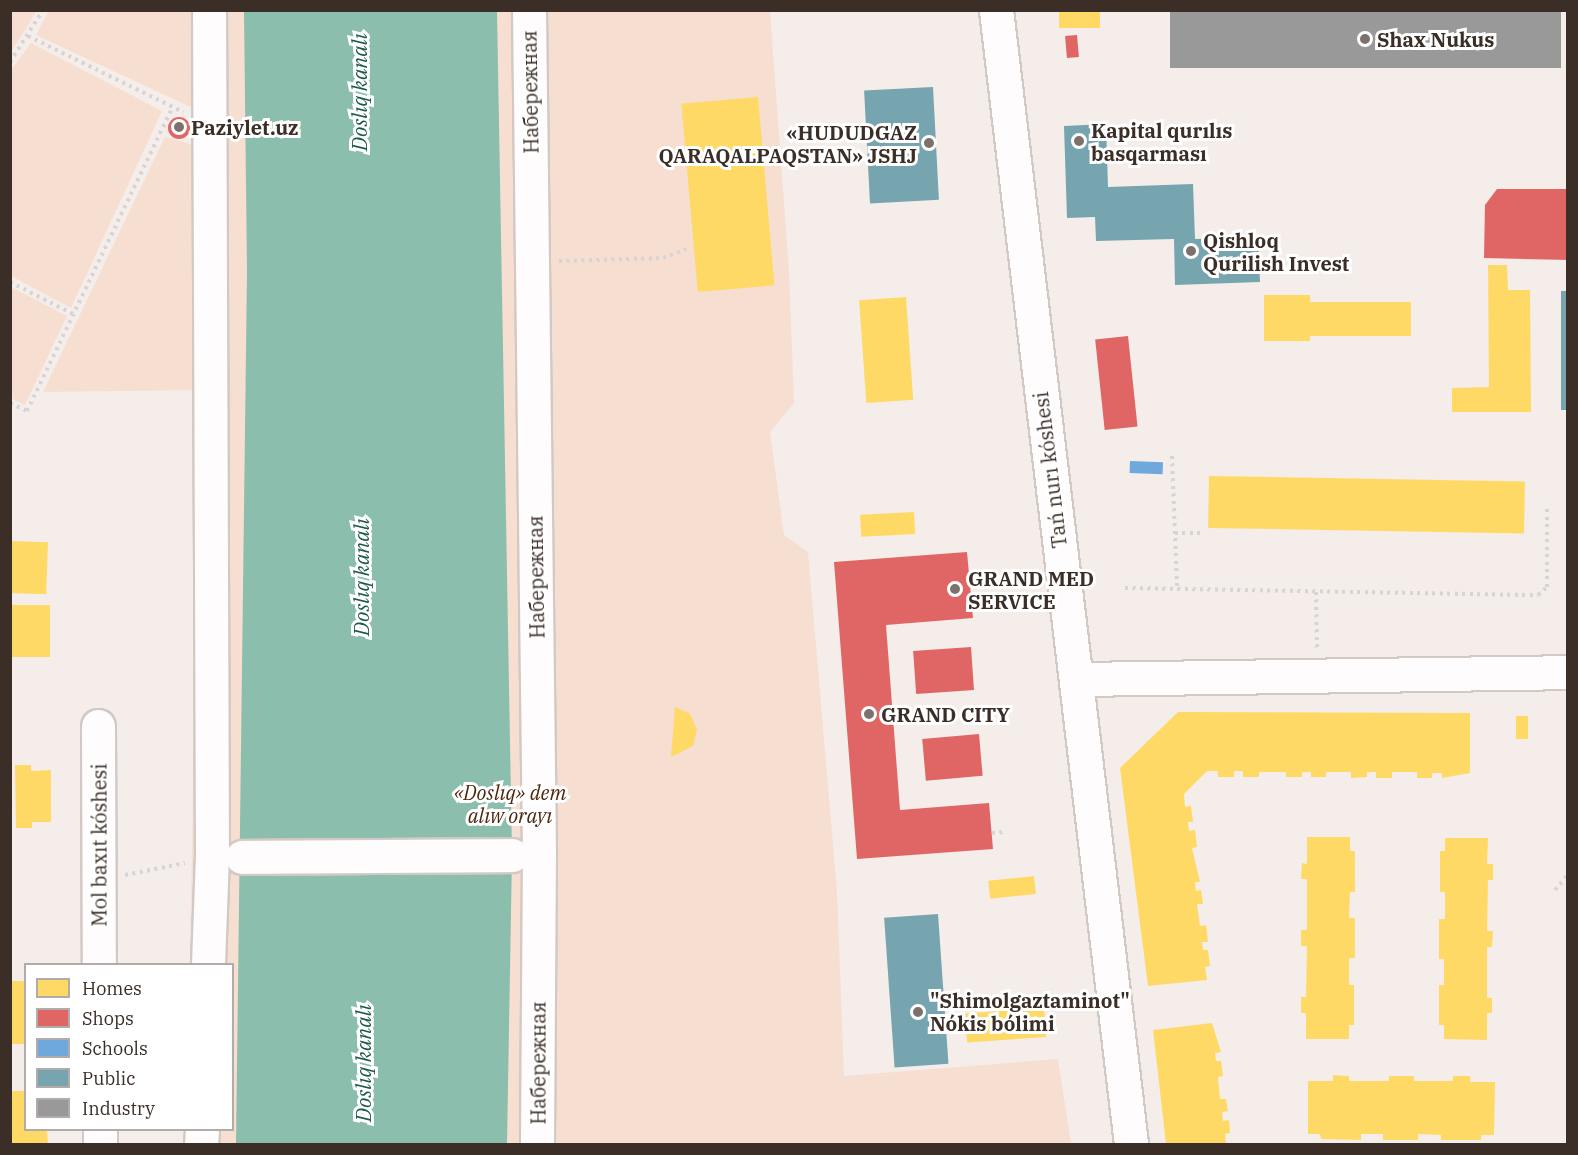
<!DOCTYPE html>
<html>
<head>
<meta charset="utf-8">
<style>
  body { margin:0 }
  #map { position:relative; width:1578px; height:1155px; overflow:hidden; background:#f5edea; font-family:"IBM Plex Serif",serif }
  div>[style] { position:absolute }
  [style*='--x'] { left:calc(var(--x)*1px); top:calc(var(--y)*1px); width:calc(var(--w)*1px); rotate:calc(var(--a)*1deg) }
  .green>* { inset:0; background:#f6ded1 }
  .water>* { inset:0; background:#8bbeac }
  .homes>* { inset:0; background:#ffd966; transform-origin:0 0 }
  .shops>* { inset:0; background:#e06666; transform-origin:0 0 }
  .round { border-radius:50% }
  .schools>* { inset:0; background:#6fa8dc; transform-origin:0 0 }
  .public>* { inset:0; background:#76a5af; transform-origin:0 0 }
  .industry>* { inset:0; background:#999; transform-origin:0 0 }
  .path>* { height:4px; margin-top:-2px; transform-origin:0; background:repeating-linear-gradient(90deg,#d7d4d4 0 3px,transparent 0 7.5px) }
  .roads { filter:drop-shadow(2px 0 #d2c9c4) drop-shadow(-2px 0 #d2c9c4) drop-shadow(0 2px #d2c9c4) drop-shadow(0 -2px #d2c9c4) }
  .minor>* { height:33px; margin:-16.5px; padding:0 16.5px; transform-origin:16.5px; border-radius:16.5px; background:#fefcfc }
  .dots>* { width:16px; height:16px; translate:-50% -50%; box-sizing:border-box; border:3px solid #fff; border-radius:50% }
  span { translate:-50% -50%; white-space:nowrap; text-align:center; line-height:1.15; -webkit-text-stroke:6px #fff; paint-order:stroke }
  .poi-label { font-size:20px; color:#3b2e27; font-weight:700 }
  .left { translate:0 -50%; text-align:left }
  .right { translate:-100% -50%; text-align:right }
  .street-label { font-size:20px; color:#3b2e27 }
  .park-label { font-size:20px; color:#4e260e; font-style:italic }
  .water-label { font-size:21px; color:#1b5948; font-style:italic }
  .frame { position:absolute; inset:0; border:12px solid #3b2e27; pointer-events:none }
  .legend { position:absolute; left:24px; top:963px; width:210px; height:168px; box-sizing:border-box; background:#fff; border:2px solid #b1aba9; margin:0; padding:8px 10px; list-style:none; font-size:18px; color:#3b2e27 }
  .legend li { display:flex; align-items:center; gap:12px; height:30px }
  .legend b { width:30px; border:2px solid #b1aba9 }
</style>
</head>
<body>
<div id="map">
  <div class="green">
    <div style="clip-path:polygon(11px 10px,37px 11px,11px 52px,10px 11px)"></div>
    <div style="clip-path:polygon(49px 10px,770px 11px,789px 271px,794px 403px,770px 432px,784px 535px,808px 552px,837px 891px,844px 1076px,1058px 1059px,1071px 1144px,189px 1144px,189px 1130px,232px 1130px,232px 964px,190px 964px,200px 390px,43px 392px,165px 137px,197px 146px,197px 110px,36px 35px)"></div>
    <div style="clip-path:polygon(31px 43px,162px 111px,71px 308px,11px 276px,11px 70px)"></div>
    <div style="clip-path:polygon(11px 287px,67px 316px,25px 405px,11px 398px)"></div>
  </div>
  <div class="water">
    <div style="clip-path:polygon(244px 11px,497px 11px,512px 855px,507px 1144px,236px 1144px,247px 272px)"></div>
  </div>
  <div class="homes">
    <div style="left:1059px;top:10px;width:41px;height:18px"></div>
    <div style="left:758px;top:97px;width:189px;height:77px;rotate:85deg"></div>
    <div style="clip-path:polygon(1488px 265px,1507px 265px,1508px 290px,1530px 290px,1531px 412px,1452px 412px,1452px 388px,1489px 387px)"></div>
    <div style="clip-path:polygon(1264px 295px,1310px 295px,1310px 302px,1411px 302px,1411px 336px,1310px 336px,1310px 341px,1264px 341px)"></div>
    <div style="left:906px;top:297px;width:103px;height:47px;rotate:86deg"></div>
    <div style="left:1209px;top:476px;width:316px;height:52px;rotate:1deg"></div>
    <div style="left:914px;top:512px;width:22px;height:54px;rotate:87deg"></div>
    <div style="left:10px;top:541px;width:38px;height:52px;rotate:2deg"></div>
    <div style="left:10px;top:605px;width:40px;height:52px"></div>
    <div style="clip-path:polygon(675px 707px,690px 714px,697px 730px,693px 746px,671px 757px)"></div>
    <div style="clip-path:polygon(1178px 712px,1470px 713px,1470px 773px,1442px 778px,1442px 773px,1432px 773px,1432px 778px,1417px 778px,1417px 772px,1392px 772px,1392px 778px,1376px 778px,1376px 772px,1367px 772px,1367px 777px,1351px 778px,1351px 772px,1326px 772px,1326px 777px,1311px 777px,1311px 772px,1302px 772px,1302px 777px,1286px 777px,1286px 772px,1259px 772px,1259px 777px,1243px 777px,1243px 771px,1234px 771px,1234px 777px,1218px 777px,1218px 771px,1207px 771px,1184px 794px,1185px 807px,1191px 806px,1193px 822px,1188px 822px,1189px 831px,1195px 830px,1197px 847px,1192px 848px,1200px 882px,1195px 882px,1196px 891px,1201px 890px,1203px 904px,1197px 904px,1200px 926px,1206px 925px,1208px 942px,1202px 942px,1203px 950px,1208px 950px,1210px 966px,1205px 967px,1207px 980px,1148px 986px,1120px 768px)"></div>
    <div style="left:1516px;top:716px;width:12px;height:23px"></div>
    <div style="clip-path:polygon(15px 765px,31px 765px,31px 771px,51px 770px,51px 822px,32px 822px,32px 828px,16px 828px)"></div>
    <div style="clip-path:polygon(1307px 837px,1350px 837px,1350px 851px,1355px 851px,1355px 892px,1350px 892px,1349px 918px,1355px 918px,1355px 958px,1349px 958px,1349px 985px,1354px 985px,1354px 1025px,1349px 1025px,1349px 1039px,1306px 1039px,1306px 1013px,1301px 1013px,1301px 997px,1306px 997px,1307px 946px,1301px 946px,1301px 930px,1307px 930px,1307px 879px,1301px 879px,1302px 863px,1307px 864px)"></div>
    <div style="clip-path:polygon(1445px 838px,1488px 838px,1487px 864px,1493px 864px,1493px 880px,1488px 880px,1487px 931px,1493px 931px,1492px 947px,1487px 947px,1487px 998px,1492px 998px,1492px 1013px,1487px 1013px,1487px 1040px,1444px 1039px,1444px 1025px,1439px 1025px,1439px 985px,1444px 985px,1444px 959px,1439px 959px,1439px 919px,1445px 919px,1445px 892px,1440px 892px,1440px 851px,1445px 851px)"></div>
    <div style="left:1034px;top:876px;width:18px;height:46px;rotate:84deg"></div>
    <div style="left:11px;top:981px;width:15px;height:63px"></div>
    <div style="left:1044px;top:1008px;width:29px;height:79px;rotate:86deg"></div>
    <div style="clip-path:polygon(1212px 1023px,1221px 1052px,1215px 1053px,1216px 1061px,1221px 1061px,1223px 1076px,1218px 1077px,1220px 1099px,1226px 1099px,1228px 1111px,1222px 1112px,1223px 1121px,1229px 1120px,1230px 1133px,1225px 1134px,1226px 1144px,1166px 1144px,1153px 1030px)"></div>
    <div style="clip-path:polygon(1333px 1075px,1349px 1076px,1349px 1081px,1389px 1081px,1389px 1076px,1414px 1076px,1414px 1081px,1453px 1081px,1453px 1076px,1470px 1076px,1470px 1082px,1495px 1082px,1494px 1135px,1481px 1135px,1481px 1140px,1441px 1140px,1441px 1135px,1418px 1134px,1418px 1140px,1383px 1140px,1383px 1134px,1361px 1134px,1361px 1140px,1321px 1139px,1320px 1134px,1308px 1134px,1308px 1081px,1333px 1081px)"></div>
    <div style="clip-path:polygon(11px 1091px,26px 1091px,26px 1130px,47px 1130px,48px 1144px,12px 1144px)"></div>
  </div>
  <div class="shops">
    <div style="left:1077px;top:35px;width:22px;height:12px;rotate:85deg"></div>
    <div class="round" style="left:168px;top:117px;width:22px;height:22px"></div>
    <div style="clip-path:polygon(1497px 189px,1568px 189px,1568px 260px,1484px 258px,1485px 205px)"></div>
    <div style="left:1128px;top:336px;width:91px;height:33px;rotate:84deg"></div>
    <div style="clip-path:polygon(967px 552px,973px 618px,886px 625px,900px 810px,989px 803px,993px 849px,857px 859px,834px 562px)"></div>
    <div style="left:971px;top:647px;width:43px;height:58px;rotate:86deg"></div>
    <div style="left:979px;top:734px;width:42px;height:57px;rotate:85deg"></div>
  </div>
  <div class="schools">
    <div style="left:1130px;top:461px;width:33px;height:12px;rotate:2deg"></div>
  </div>
  <div class="public">
    <div style="left:933px;top:87px;width:113px;height:69px;rotate:87deg"></div>
    <div style="clip-path:polygon(1106px 124px,1108px 187px,1193px 184px,1195px 239px,1258px 237px,1260px 282px,1175px 285px,1174px 239px,1096px 241px,1095px 217px,1067px 218px,1064px 126px)"></div>
    <div style="left:1561px;top:291px;width:7px;height:119px"></div>
    <div style="left:938px;top:914px;width:150px;height:54px;rotate:86deg"></div>
  </div>
  <div class="industry">
    <div style="left:1170px;top:10px;width:391px;height:58px"></div>
  </div>
  <div class="path">
    <div style="--x:28;--y:36;--w:173;--a:26.1"></div>
    <div style="--x:10;--y:62;--w:62;--a:-57.6"></div>
    <div style="--x:559;--y:261;--w:104;--a:-1.7"></div>
    <div style="--x:663;--y:258;--w:25;--a:-21"></div>
    <div style="--x:10;--y:282;--w:71;--a:26.9"></div>
    <div style="--x:10;--y:403;--w:19;--a:25"></div>
    <div style="--x:27;--y:411;--w:336;--a:-64.4"></div>
    <div style="--x:1172;--y:456;--w:133;--a:87.8"></div>
    <div style="--x:1175;--y:533;--w:26;--a:0"></div>
    <div style="--x:970;--y:585;--w:11;--a:-5"></div>
    <div style="--x:1125;--y:588;--w:413;--a:1"></div>
    <div style="--x:1538;--y:595;--w:12;--a:-42"></div>
    <div style="--x:1547;--y:587;--w:81;--a:-90"></div>
    <div style="--x:1316;--y:592;--w:56;--a:89"></div>
    <div style="--x:992;--y:833;--w:12;--a:-5"></div>
    <div style="--x:125;--y:875;--w:61;--a:-11.3"></div>
    <div style="--x:1555;--y:890;--w:20;--a:-49"></div>
  </div>
  <div class="roads">
    <div class="minor">
      <div style="--x:529;--y:10;--w:843;--a:89.32"></div>
      <div style="--x:539;--y:853;--w:291;--a:90.4"></div>
      <div style="--x:996;--y:10;--w:1142;--a:83.21"></div>
      <div style="--x:1077;--y:679;--w:491;--a:-0.8"></div>
      <div style="--x:98;--y:726;--w:238;--a:89.8"></div>
      <div style="--x:242;--y:857;--w:270;--a:-0.4"></div>
      <div style="--x:208;--y:964;--w:107;--a:-87.9"></div>
      <div style="--x:212;--y:857;--w:847;--a:-90.2"></div>
      <div style="--x:100;--y:1130;--w:14;--a:90"></div>
      <div style="--x:201;--y:1144;--w:14;--a:-86"></div>
    </div>
  </div>
  <div class="dots">
    <div style="left:1365px;top:39px;background:#7c716b"></div>
    <div style="left:179px;top:127px;background:#7c716b"></div>
    <div style="left:1079px;top:141px;background:#7c716b"></div>
    <div style="left:929px;top:143px;background:#7c716b"></div>
    <div style="left:1191px;top:251px;background:#7c716b"></div>
    <div style="left:955px;top:589px;background:#7c716b"></div>
    <div style="left:869px;top:714px;background:#7c716b"></div>
    <div style="left:918px;top:1012px;background:#7c716b"></div>
  </div>
  <div class="poi-label">
    <span class="left" style="left:1377px;top:39px">Shax Nukus</span>
    <span class="left" style="left:191px;top:127px">Paziylet.uz</span>
    <span class="left" style="left:1091px;top:142px">Kapital qurılıs<br>basqarması</span>
    <span class="right" style="left:917px;top:144px">«HUDUDGAZ<br>QARAQALPAQSTAN» JSHJ</span>
    <span class="left" style="left:1203px;top:252px">Qishloq<br>Qurilish Invest</span>
    <span class="left" style="left:968px;top:590px">GRAND MED<br>SERVICE</span>
    <span class="left" style="left:881px;top:714px">GRAND CITY</span>
    <span class="left" style="left:930px;top:1012px">"Shimolgaztaminot"<br>Nókis bólimi</span>
  </div>
  <div class="street-label">
    <span style="left:530px;top:92px;rotate:-91deg">Набережная</span>
    <span style="left:1050px;top:470px;rotate:-97deg">Tań nurı kóshesi</span>
    <span style="left:536px;top:577px;rotate:-91deg">Набережная</span>
    <span style="left:99px;top:845px;rotate:-90deg">Mol baxıt kóshesi</span>
    <span style="left:538px;top:1063px;rotate:-90deg">Набережная</span>
  </div>
  <div class="park-label">
    <span style="left:510px;top:804px">«Doslıq» dem<br>alıw orayı</span>
  </div>
  <div class="water-label">
    <span style="left:359px;top:92px;rotate:-90deg">Doslıq kanalı</span>
    <span style="left:361px;top:577px;rotate:-90deg">Doslıq kanalı</span>
    <span style="left:363px;top:1063px;rotate:-90deg">Doslıq kanalı</span>
  </div>
  <div class="frame"></div>
  <ul class="legend">
  <li><b style="height:16px;background:#ffd966"></b>Homes</li>
  <li><b style="height:16px;background:#e06666"></b>Shops</li>
  <li><b style="height:16px;background:#6fa8dc"></b>Schools</li>
  <li><b style="height:16px;background:#76a5af"></b>Public</li>
  <li><b style="height:16px;background:#999"></b>Industry</li>
  </ul>
</div>
</body>
</html>
